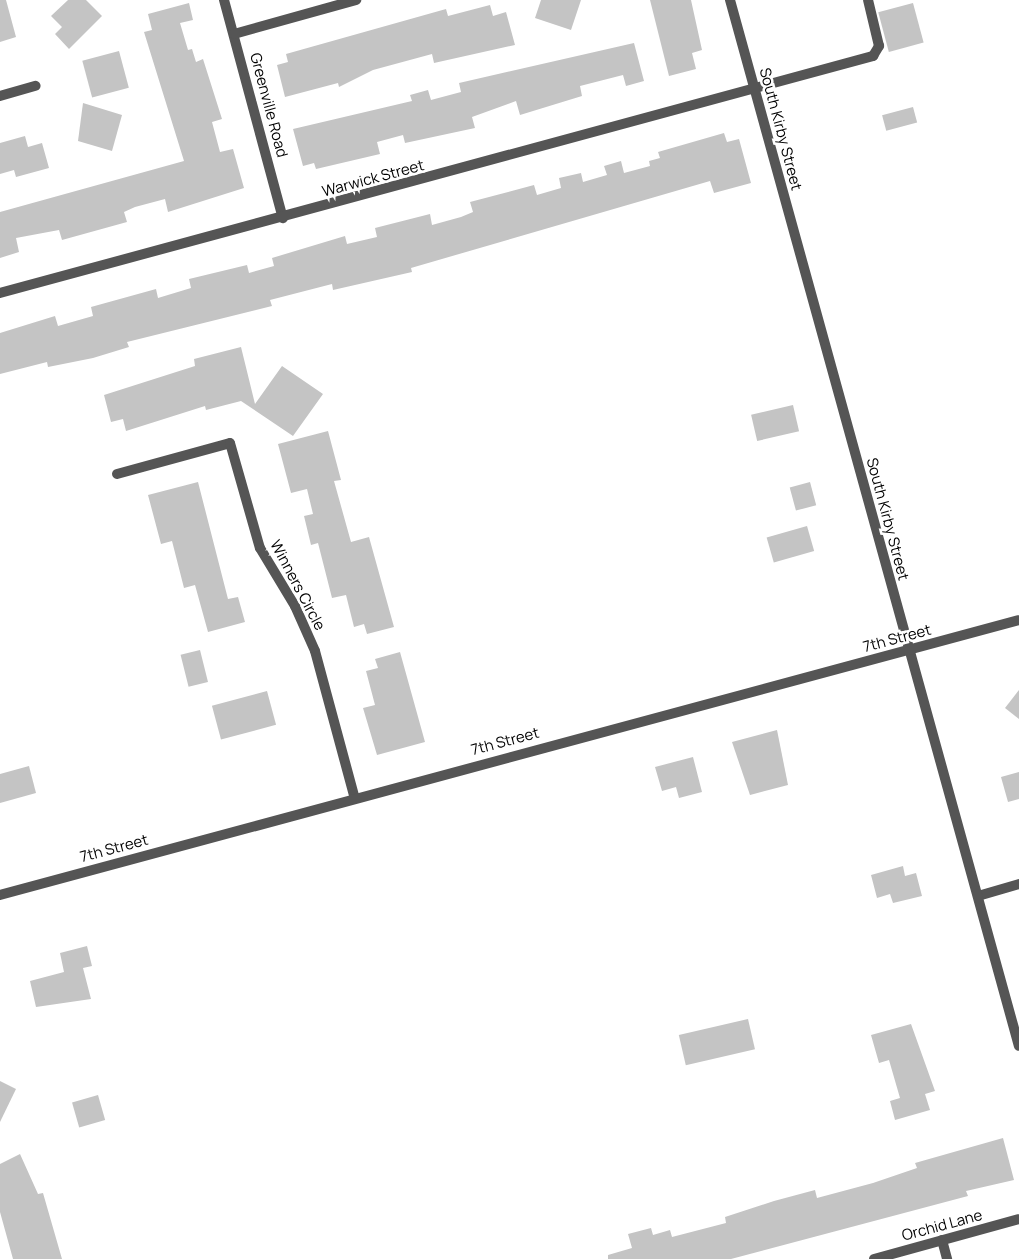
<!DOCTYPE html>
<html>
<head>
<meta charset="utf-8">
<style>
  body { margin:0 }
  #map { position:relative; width:1019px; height:1259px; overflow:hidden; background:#fff; font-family:Manrope,sans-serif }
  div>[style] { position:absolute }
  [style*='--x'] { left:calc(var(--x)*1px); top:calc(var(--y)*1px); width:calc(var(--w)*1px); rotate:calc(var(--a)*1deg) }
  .building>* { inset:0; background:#c4c4c4; transform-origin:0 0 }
  .minor>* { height:10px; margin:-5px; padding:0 5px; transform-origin:5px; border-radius:5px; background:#555 }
  .tertiary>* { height:10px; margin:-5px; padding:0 5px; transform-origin:5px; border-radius:5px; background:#555 }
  span { translate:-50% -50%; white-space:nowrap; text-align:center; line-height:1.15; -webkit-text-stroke:5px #fff; paint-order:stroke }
  .street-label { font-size:15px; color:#000 }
</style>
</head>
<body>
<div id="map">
  <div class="building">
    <div style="clip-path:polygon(0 0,6px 0,16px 37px,0 42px)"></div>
    <div style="clip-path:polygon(68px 0,86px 0,102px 16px,69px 49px,55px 34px,62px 27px,51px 16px)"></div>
    <div style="clip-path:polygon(541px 0,581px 0,571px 30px,535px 18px)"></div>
    <div style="clip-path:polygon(650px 0,691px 0,702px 50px,692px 53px,696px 69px,669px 76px)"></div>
    <div style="clip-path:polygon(189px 3px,193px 20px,180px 23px,188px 50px,192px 49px,196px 62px,203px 59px,222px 119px,212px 122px,220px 152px,233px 149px,244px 188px,168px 212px,165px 199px,135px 207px,124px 212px,127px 222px,62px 240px,59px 230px,16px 238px,19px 252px,0 258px,0 212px,184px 161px,144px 32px,152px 30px,148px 14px)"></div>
    <div style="left:913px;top:3px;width:41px;height:36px;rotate:75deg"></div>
    <div style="clip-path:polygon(490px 5px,493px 16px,506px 12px,515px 45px,434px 63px,432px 54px,373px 70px,339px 87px,338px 83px,285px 97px,277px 65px,288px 62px,286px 54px,446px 9px,448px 16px)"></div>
    <div style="clip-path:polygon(634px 43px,644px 81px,626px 86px,623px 75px,580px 86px,582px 96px,520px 115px,516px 101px,472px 117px,475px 128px,405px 143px,403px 135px,377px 142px,380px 154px,316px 169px,314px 163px,303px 166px,293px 129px,412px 101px,410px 95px,428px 90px,431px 100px,461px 92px,459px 83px)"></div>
    <div style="left:119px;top:51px;width:38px;height:38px;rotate:75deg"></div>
    <div style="clip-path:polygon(83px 103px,122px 115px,112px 151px,78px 141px)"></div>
    <div style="left:913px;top:107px;width:16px;height:32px;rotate:75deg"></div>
    <div style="clip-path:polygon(724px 133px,727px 142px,739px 139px,751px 183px,714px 193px,710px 181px,411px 268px,412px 272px,333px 290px,332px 284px,270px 300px,272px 306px,127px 342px,129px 347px,93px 358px,48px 367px,47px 362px,0 374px,0 333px,55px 316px,58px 326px,93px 316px,91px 307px,156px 289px,158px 298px,191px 288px,189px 279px,247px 265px,249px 273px,274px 266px,272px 258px,345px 236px,347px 244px,377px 237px,375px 228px,430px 214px,432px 225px,461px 217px,473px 212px,470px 202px,534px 185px,537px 195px,561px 188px,559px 178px,581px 173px,583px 182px,607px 175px,604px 166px,621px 161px,624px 173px,650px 166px,649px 161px,660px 158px,658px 152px)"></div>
    <div style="clip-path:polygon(25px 136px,28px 147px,42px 143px,49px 168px,16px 177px,14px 170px,0 174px,0 143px)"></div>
    <div style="clip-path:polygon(241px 347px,255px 404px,282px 366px,323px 394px,293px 436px,241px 401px,206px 410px,205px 406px,126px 431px,123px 419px,111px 422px,104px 395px,195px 366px,194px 359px)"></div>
    <div style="left:793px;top:405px;width:27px;height:43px;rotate:77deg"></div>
    <div style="clip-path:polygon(328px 431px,341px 480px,334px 481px,351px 542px,369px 537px,394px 627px,367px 634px,364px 624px,354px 627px,346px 595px,332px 598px,318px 543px,311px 545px,304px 516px,313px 514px,307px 489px,291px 493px,278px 444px)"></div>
    <div style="clip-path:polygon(198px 482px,228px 599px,238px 597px,245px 622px,208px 632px,195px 585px,184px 588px,172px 541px,161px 544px,148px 495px)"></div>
    <div style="left:810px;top:482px;width:24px;height:21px;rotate:75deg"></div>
    <div style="left:807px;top:526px;width:26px;height:42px;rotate:74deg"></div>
    <div style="left:200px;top:650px;width:33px;height:20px;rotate:76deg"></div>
    <div style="clip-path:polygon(400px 652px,425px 742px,377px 755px,363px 708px,375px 705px,366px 671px,378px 668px,375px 659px)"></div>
    <div style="clip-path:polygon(1019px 690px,1019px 719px,1005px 708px)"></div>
    <div style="left:267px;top:691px;width:35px;height:57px;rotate:75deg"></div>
    <div style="clip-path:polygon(777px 730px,788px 785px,750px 795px,732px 742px)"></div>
    <div style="clip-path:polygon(693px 757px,702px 792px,679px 798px,676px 787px,662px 791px,655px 767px)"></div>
    <div style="clip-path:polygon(29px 766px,36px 793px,0 803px,0 774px)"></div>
    <div style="clip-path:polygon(1019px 772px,1019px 799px,1008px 802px,1001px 777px)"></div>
    <div style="clip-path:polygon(903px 866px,905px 876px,916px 873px,922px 896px,893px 903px,890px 894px,877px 898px,871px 875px)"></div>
    <div style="clip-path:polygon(87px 946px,92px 966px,83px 968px,91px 999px,36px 1007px,30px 981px,64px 972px,60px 953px)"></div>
    <div style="left:748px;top:1019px;width:31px;height:71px;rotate:77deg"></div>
    <div style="clip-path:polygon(911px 1024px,935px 1091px,925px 1094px,930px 1110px,895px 1120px,890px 1101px,900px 1098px,889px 1060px,879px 1063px,871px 1035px)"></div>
    <div style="clip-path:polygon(0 1081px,16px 1089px,0 1122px)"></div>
    <div style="left:98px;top:1095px;width:26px;height:27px;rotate:74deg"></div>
    <div style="clip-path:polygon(1003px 1138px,1014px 1180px,966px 1191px,968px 1196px,731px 1259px,608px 1259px,608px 1255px,632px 1248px,628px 1234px,651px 1228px,653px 1235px,670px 1230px,672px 1237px,726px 1223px,725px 1217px,774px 1201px,815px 1190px,817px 1198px,873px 1183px,917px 1168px,915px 1163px)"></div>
    <div style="clip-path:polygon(20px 1154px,38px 1194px,43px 1193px,62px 1259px,13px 1259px,0 1212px,0 1164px)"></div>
  </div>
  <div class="minor">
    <div style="--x:224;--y:0;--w:226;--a:74.9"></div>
    <div style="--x:234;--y:34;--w:127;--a:-15.6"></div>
    <div style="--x:0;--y:96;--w:37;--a:-16"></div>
    <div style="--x:0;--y:293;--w:905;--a:-15.19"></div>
    <div style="--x:873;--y:56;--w:12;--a:-59"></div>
    <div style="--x:879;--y:46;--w:47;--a:-103.4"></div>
    <div style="--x:117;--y:474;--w:117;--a:-15.3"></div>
    <div style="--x:230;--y:443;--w:109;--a:74.1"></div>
    <div style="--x:260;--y:548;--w:68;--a:58.9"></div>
    <div style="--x:295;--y:606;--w:49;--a:66"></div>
    <div style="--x:315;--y:651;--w:150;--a:74.9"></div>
    <div style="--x:978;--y:896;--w:43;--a:-16.3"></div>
    <div style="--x:942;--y:1240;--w:20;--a:75"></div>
    <div style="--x:874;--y:1259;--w:150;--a:-15.4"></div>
  </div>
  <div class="tertiary">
    <div style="--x:730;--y:0;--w:1085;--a:74.56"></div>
    <div style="--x:0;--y:895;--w:1055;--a:-15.1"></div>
  </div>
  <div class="street-label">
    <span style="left:269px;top:105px;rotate:75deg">Greenville Road</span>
    <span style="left:781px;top:129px;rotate:75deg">South Kirby Street</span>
    <span style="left:373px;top:178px;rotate:-15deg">Warwick Street</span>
    <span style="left:888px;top:519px;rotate:75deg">South Kirby Street</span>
    <span style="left:298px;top:585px;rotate:62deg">Winners Circle</span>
    <span style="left:897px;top:638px;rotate:-15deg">7th Street</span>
    <span style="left:505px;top:741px;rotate:-15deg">7th Street</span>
    <span style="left:114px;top:848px;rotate:-15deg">7th Street</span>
    <span style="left:942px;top:1225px;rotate:-15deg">Orchid Lane</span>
  </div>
</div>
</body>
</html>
